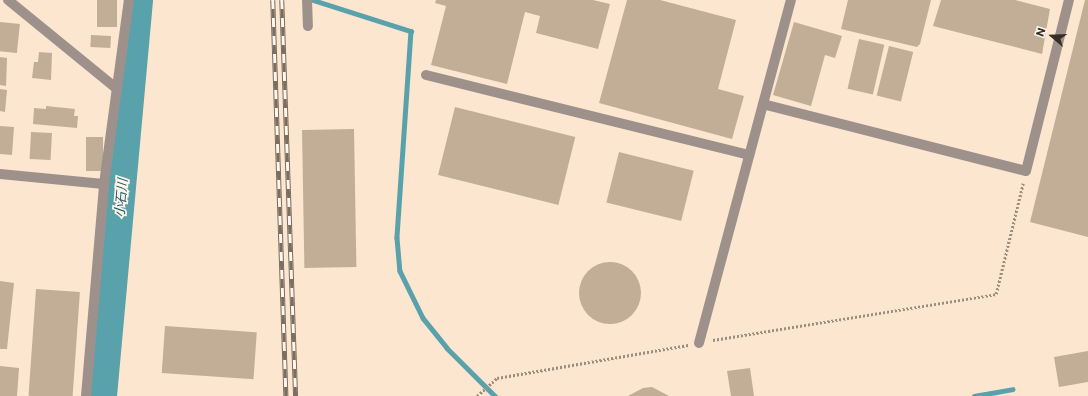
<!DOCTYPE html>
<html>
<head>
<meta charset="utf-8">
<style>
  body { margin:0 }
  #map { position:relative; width:1088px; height:396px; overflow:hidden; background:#fde6cf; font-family:Commissioner,"Noto Sans JP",sans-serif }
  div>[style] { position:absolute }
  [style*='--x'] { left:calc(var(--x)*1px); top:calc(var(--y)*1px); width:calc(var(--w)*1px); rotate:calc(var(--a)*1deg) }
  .stream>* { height:4.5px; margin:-2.25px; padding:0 2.25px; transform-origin:2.25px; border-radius:2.25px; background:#59a2ab }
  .river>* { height:28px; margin:-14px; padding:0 14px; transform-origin:14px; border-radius:14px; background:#59a2ab }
  .building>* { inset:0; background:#c2ad97; transform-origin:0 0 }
  .round { border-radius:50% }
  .path>* { height:2.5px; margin-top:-1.25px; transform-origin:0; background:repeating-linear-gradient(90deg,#9e8d7e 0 2px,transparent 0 4px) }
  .minor>* { height:10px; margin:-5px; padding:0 5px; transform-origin:5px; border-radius:5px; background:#9e918b }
  .rail>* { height:4.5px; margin-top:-2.25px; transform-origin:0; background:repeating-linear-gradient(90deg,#fff6ed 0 9px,#7b6d60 0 18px); box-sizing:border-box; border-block:1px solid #7b6d60 }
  span { translate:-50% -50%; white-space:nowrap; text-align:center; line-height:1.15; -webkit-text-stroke:3.5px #fff6ed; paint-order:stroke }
  .water-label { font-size:13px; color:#1f5c63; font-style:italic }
  .north { position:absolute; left:1032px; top:16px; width:40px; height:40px; -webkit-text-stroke:3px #fff6ed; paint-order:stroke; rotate:289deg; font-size:11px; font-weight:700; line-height:16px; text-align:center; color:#372e26 }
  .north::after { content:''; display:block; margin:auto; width:14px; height:18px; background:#372e26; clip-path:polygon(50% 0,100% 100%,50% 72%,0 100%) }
</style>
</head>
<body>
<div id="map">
  <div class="stream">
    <div style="--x:313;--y:0;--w:103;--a:17.6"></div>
    <div style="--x:411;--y:31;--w:207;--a:93.9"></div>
    <div style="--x:397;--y:238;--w:33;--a:85"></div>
    <div style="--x:400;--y:271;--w:52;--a:63.9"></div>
    <div style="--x:423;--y:318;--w:38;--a:51"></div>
    <div style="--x:447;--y:348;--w:68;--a:45"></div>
    <div style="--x:974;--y:396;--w:39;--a:-10"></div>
  </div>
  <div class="river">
    <div style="--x:103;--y:396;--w:398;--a:-84.8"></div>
  </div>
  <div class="building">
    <div style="left:97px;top:0;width:20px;height:27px"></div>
    <div style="clip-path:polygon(436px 0,593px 0,610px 4px,598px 49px,536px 33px,540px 16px,525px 12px,507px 84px,431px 65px,446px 6px,435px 3px)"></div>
    <div style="clip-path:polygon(627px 0,660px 0,736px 20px,718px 89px,744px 96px,732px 139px,599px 103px)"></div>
    <div style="clip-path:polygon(848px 0,931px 0,920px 44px,917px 47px,841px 29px)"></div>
    <div style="clip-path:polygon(941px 0,1015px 0,1050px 9px,1042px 54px,933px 26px)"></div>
    <div style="clip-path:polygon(1085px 0,1088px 0,1088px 237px,1030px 222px)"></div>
    <div style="left:0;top:22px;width:20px;height:29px;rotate:6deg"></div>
    <div style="clip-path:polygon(794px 22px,842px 36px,835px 58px,825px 55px,811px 106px,773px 95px)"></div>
    <div style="left:91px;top:35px;width:20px;height:12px;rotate:3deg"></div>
    <div style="left:859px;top:39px;width:26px;height:51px;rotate:13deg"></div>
    <div style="left:889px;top:46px;width:25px;height:51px;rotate:14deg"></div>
    <div style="clip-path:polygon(39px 52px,52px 53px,51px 80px,32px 78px,34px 62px,38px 62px)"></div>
    <div style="clip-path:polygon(0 57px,7px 58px,6px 86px,0 85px)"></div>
    <div style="clip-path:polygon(0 89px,7px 90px,5px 112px,0 111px)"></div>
    <div style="clip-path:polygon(46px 106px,75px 109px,74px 116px,78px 116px,77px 128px,33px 124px,34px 108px,46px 109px)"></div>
    <div style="left:455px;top:107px;width:124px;height:70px;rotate:14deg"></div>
    <div style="clip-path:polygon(0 126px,14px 127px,12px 155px,0 154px)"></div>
    <div style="left:354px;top:129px;width:138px;height:52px;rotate:89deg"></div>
    <div style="left:31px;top:132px;width:21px;height:27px;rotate:3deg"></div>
    <div style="left:86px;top:137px;width:17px;height:34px"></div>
    <div style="left:619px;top:152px;width:77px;height:52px;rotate:14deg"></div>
    <div class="round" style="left:579px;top:262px;width:62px;height:62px"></div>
    <div style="clip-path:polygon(0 281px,14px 283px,7px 349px,0 349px)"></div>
    <div style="left:36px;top:289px;width:44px;height:107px;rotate:4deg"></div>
    <div style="left:165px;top:326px;width:92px;height:47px;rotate:4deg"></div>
    <div style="clip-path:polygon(1088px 351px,1088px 382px,1059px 387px,1054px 357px)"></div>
    <div style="clip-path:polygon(0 366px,19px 368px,17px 396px,0 396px)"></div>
    <div style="clip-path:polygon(750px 368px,754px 396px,731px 396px,727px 371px)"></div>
    <div style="clip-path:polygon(652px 387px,669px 396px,628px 396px,643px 388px)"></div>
  </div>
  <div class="path">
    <div style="--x:713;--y:340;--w:287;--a:-9.2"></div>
    <div style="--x:996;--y:294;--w:114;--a:-76.3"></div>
    <div style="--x:477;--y:396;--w:27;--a:-42"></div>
    <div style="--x:497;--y:378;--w:194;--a:-9.8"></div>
  </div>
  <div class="minor">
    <div style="--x:8;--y:0;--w:139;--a:39.2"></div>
    <div style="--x:307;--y:0;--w:26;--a:88"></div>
    <div style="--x:426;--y:75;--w:333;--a:13.9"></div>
    <div style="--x:763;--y:104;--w:271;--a:14.3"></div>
    <div style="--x:1026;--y:171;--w:176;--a:-75.9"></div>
    <div style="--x:0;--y:174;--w:104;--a:5.5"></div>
    <div style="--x:699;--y:343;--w:355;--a:-75"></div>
    <div style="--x:86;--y:396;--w:213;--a:-85.1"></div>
    <div style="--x:104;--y:184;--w:186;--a:-82.3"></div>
  </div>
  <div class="rail">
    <div style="--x:273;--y:0;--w:396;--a:88.1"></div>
    <div style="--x:282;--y:0;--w:396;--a:88"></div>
  </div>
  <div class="water-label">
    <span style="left:121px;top:198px;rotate:-85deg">小石川</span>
  </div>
  <div class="north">N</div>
</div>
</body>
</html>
